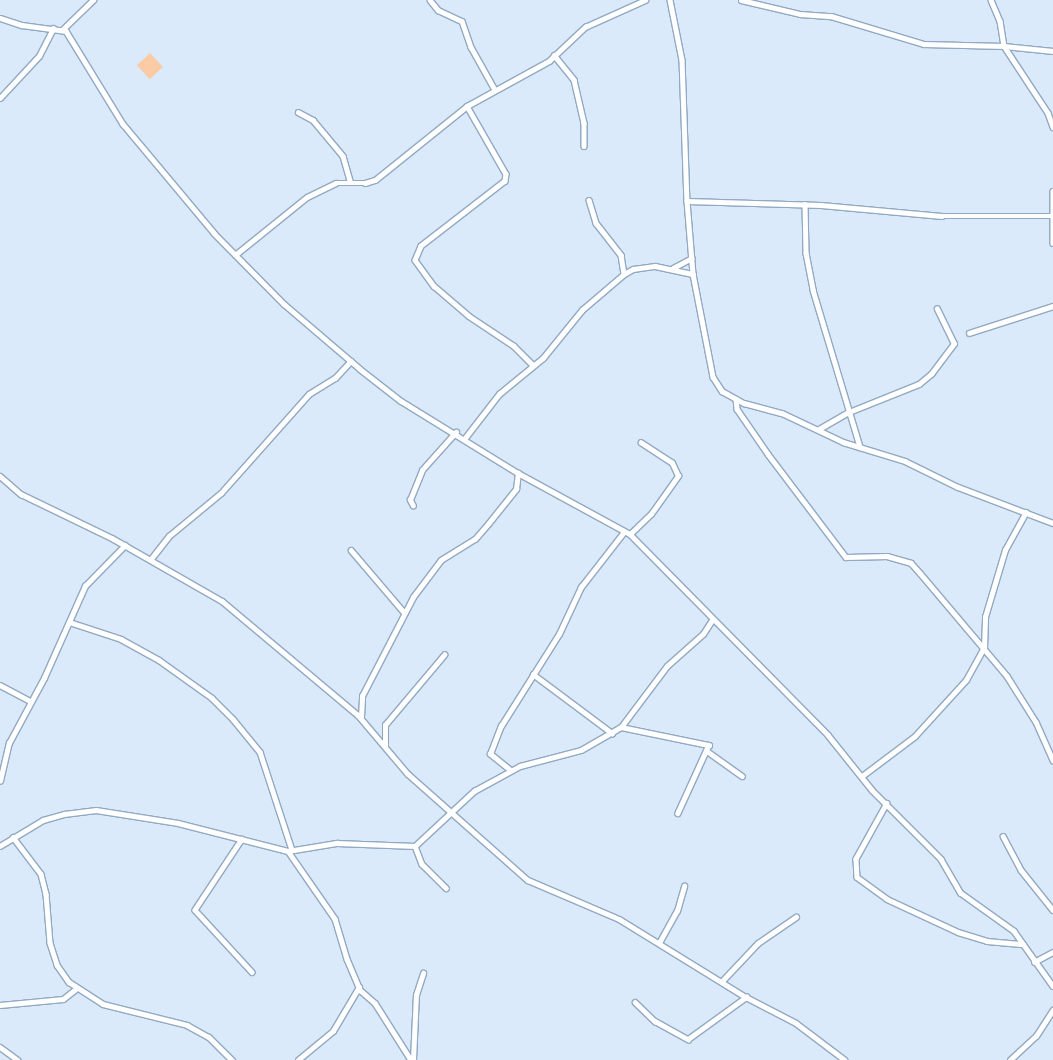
<!DOCTYPE html>
<html>
<head>
<meta charset="utf-8">
<style>
  body { margin:0 }
  #map { position:relative; width:1053px; height:1060px; overflow:hidden; background:#dbeafb; font-family:"DM Sans",sans-serif }
  div>[style] { position:absolute }
  [style*='--x'] { left:calc(var(--x)*1px); top:calc(var(--y)*1px); width:calc(var(--w)*1px); rotate:calc(var(--a)*1deg) }
  .green>* { inset:0; background:#facba4; transform-origin:0 0 }
  .roads { filter:drop-shadow(1px 0 #91a9c3) drop-shadow(-1px 0 #91a9c3) drop-shadow(0 1px #91a9c3) drop-shadow(0 -1px #91a9c3) }
  .street>* { height:4.5px; margin:-2.25px; padding:0 2.25px; transform-origin:2.25px; border-radius:2.25px; background:#fff }
  span { translate:-50% -50%; white-space:nowrap; text-align:center; line-height:1.15; -webkit-text-stroke:4px #fff; paint-order:stroke }
</style>
</head>
<body>
<div id="map">
  <div class="green">
    <div style="left:150px;top:53px;width:19px;height:18px;rotate:47deg"></div>
  </div>
  <div class="roads">
    <div class="street">
      <div style="--x:430;--y:0;--w:13;--a:51"></div>
      <div style="--x:438;--y:10;--w:26;--a:25"></div>
      <div style="--x:462;--y:21;--w:28;--a:71"></div>
      <div style="--x:471;--y:47;--w:49;--a:60.8"></div>
      <div style="--x:670;--y:0;--w:61;--a:78.7"></div>
      <div style="--x:682;--y:60;--w:141;--a:88"></div>
      <div style="--x:687;--y:201;--w:73;--a:85.3"></div>
      <div style="--x:693;--y:274;--w:105;--a:79"></div>
      <div style="--x:713;--y:377;--w:17;--a:57"></div>
      <div style="--x:722;--y:391;--w:25;--a:29"></div>
      <div style="--x:744;--y:403;--w:39;--a:15"></div>
      <div style="--x:782;--y:413;--w:68;--a:25.4"></div>
      <div style="--x:843;--y:442;--w:65;--a:17"></div>
      <div style="--x:905;--y:461;--w:59;--a:26.1"></div>
      <div style="--x:958;--y:487;--w:102;--a:20.8"></div>
      <div style="--x:741;--y:0;--w:61;--a:13.3"></div>
      <div style="--x:800;--y:14;--w:31;--a:4"></div>
      <div style="--x:831;--y:16;--w:97;--a:16.8"></div>
      <div style="--x:924;--y:44;--w:80;--a:1.4"></div>
      <div style="--x:1004;--y:46;--w:49;--a:5.8"></div>
      <div style="--x:991;--y:0;--w:23;--a:67"></div>
      <div style="--x:1000;--y:21;--w:25;--a:81"></div>
      <div style="--x:1004;--y:46;--w:80;--a:56.7"></div>
      <div style="--x:1048;--y:113;--w:15;--a:70"></div>
      <div style="--x:0;--y:18;--w:23;--a:18"></div>
      <div style="--x:22;--y:25;--w:44;--a:7.8"></div>
      <div style="--x:66;--y:31;--w:109;--a:58.5"></div>
      <div style="--x:123;--y:124;--w:142;--a:50.1"></div>
      <div style="--x:214;--y:233;--w:100;--a:45.4"></div>
      <div style="--x:284;--y:304;--w:100;--a:40.5"></div>
      <div style="--x:360;--y:369;--w:52;--a:38"></div>
      <div style="--x:401;--y:401;--w:137;--a:31.6"></div>
      <div style="--x:518;--y:473;--w:128;--a:28.6"></div>
      <div style="--x:630;--y:534;--w:282;--a:45.4"></div>
      <div style="--x:828;--y:735;--w:70;--a:51.3"></div>
      <div style="--x:872;--y:790;--w:98;--a:45"></div>
      <div style="--x:941;--y:859;--w:39;--a:60"></div>
      <div style="--x:961;--y:893;--w:65;--a:35.6"></div>
      <div style="--x:1014;--y:931;--w:67;--a:54.7"></div>
      <div style="--x:63;--y:29;--w:42;--a:-44"></div>
      <div style="--x:554;--y:55;--w:32;--a:51"></div>
      <div style="--x:574;--y:80;--w:44;--a:76.9"></div>
      <div style="--x:584;--y:123;--w:23;--a:90"></div>
      <div style="--x:0;--y:98;--w:57;--a:-47.1"></div>
      <div style="--x:39;--y:56;--w:31;--a:-63"></div>
      <div style="--x:467;--y:106;--w:78;--a:60.2"></div>
      <div style="--x:506;--y:174;--w:7;--a:98"></div>
      <div style="--x:505;--y:181;--w:106;--a:142.3"></div>
      <div style="--x:421;--y:246;--w:15;--a:113"></div>
      <div style="--x:415;--y:260;--w:32;--a:54"></div>
      <div style="--x:434;--y:286;--w:46;--a:40.6"></div>
      <div style="--x:469;--y:316;--w:54;--a:33.7"></div>
      <div style="--x:514;--y:346;--w:27;--a:45"></div>
      <div style="--x:298;--y:112;--w:17;--a:28"></div>
      <div style="--x:313;--y:120;--w:47;--a:50.2"></div>
      <div style="--x:343;--y:156;--w:26;--a:74"></div>
      <div style="--x:1053;--y:191;--w:52;--a:90"></div>
      <div style="--x:589;--y:200;--w:24;--a:73"></div>
      <div style="--x:596;--y:223;--w:41;--a:52"></div>
      <div style="--x:621;--y:255;--w:19;--a:81"></div>
      <div style="--x:687;--y:201;--w:134;--a:1.7"></div>
      <div style="--x:821;--y:205;--w:121;--a:5.2"></div>
      <div style="--x:942;--y:216;--w:111;--a:0"></div>
      <div style="--x:805;--y:204;--w:49;--a:88.8"></div>
      <div style="--x:806;--y:253;--w:38;--a:79"></div>
      <div style="--x:813;--y:290;--w:164;--a:73.3"></div>
      <div style="--x:235;--y:255;--w:92;--a:-38.9"></div>
      <div style="--x:307;--y:197;--w:32;--a:-26"></div>
      <div style="--x:336;--y:183;--w:29;--a:0"></div>
      <div style="--x:365;--y:183;--w:10;--a:-17"></div>
      <div style="--x:375;--y:180;--w:118;--a:-38.8"></div>
      <div style="--x:467;--y:106;--w:94;--a:-28.8"></div>
      <div style="--x:549;--y:61;--w:50;--a:-43.4"></div>
      <div style="--x:585;--y:27;--w:66;--a:-24.2"></div>
      <div style="--x:673;--y:268;--w:21;--a:-28"></div>
      <div style="--x:969;--y:333;--w:88;--a:-17.8"></div>
      <div style="--x:736;--y:399;--w:10;--a:84"></div>
      <div style="--x:737;--y:409;--w:55;--a:55.4"></div>
      <div style="--x:768;--y:454;--w:129;--a:52.9"></div>
      <div style="--x:846;--y:557;--w:41;--a:-1.4"></div>
      <div style="--x:887;--y:556;--w:25;--a:16"></div>
      <div style="--x:911;--y:563;--w:13;--a:48"></div>
      <div style="--x:920;--y:573;--w:135;--a:49.8"></div>
      <div style="--x:1007;--y:676;--w:54;--a:57.8"></div>
      <div style="--x:1036;--y:722;--w:42;--a:65.9"></div>
      <div style="--x:819;--y:429;--w:34;--a:-30"></div>
      <div style="--x:849;--y:412;--w:75;--a:-21.8"></div>
      <div style="--x:919;--y:384;--w:16;--a:-40"></div>
      <div style="--x:931;--y:374;--w:38;--a:-53"></div>
      <div style="--x:954;--y:344;--w:39;--a:-116"></div>
      <div style="--x:465;--y:438;--w:56;--a:-52.3"></div>
      <div style="--x:499;--y:394;--w:57;--a:-39.3"></div>
      <div style="--x:543;--y:358;--w:62;--a:-50.9"></div>
      <div style="--x:582;--y:310;--w:55;--a:-40.6"></div>
      <div style="--x:624;--y:274;--w:10;--a:-29"></div>
      <div style="--x:633;--y:269;--w:22;--a:-8"></div>
      <div style="--x:655;--y:266;--w:39;--a:12"></div>
      <div style="--x:0;--y:476;--w:28;--a:41"></div>
      <div style="--x:21;--y:494;--w:101;--a:25.8"></div>
      <div style="--x:112;--y:538;--w:127;--a:29.8"></div>
      <div style="--x:222;--y:601;--w:177;--a:40"></div>
      <div style="--x:358;--y:715;--w:77;--a:49.7"></div>
      <div style="--x:408;--y:774;--w:160;--a:41.5"></div>
      <div style="--x:528;--y:880;--w:99;--a:23.2"></div>
      <div style="--x:619;--y:919;--w:149;--a:31.6"></div>
      <div style="--x:746;--y:997;--w:56;--a:27.5"></div>
      <div style="--x:796;--y:1023;--w:61;--a:37.1"></div>
      <div style="--x:413;--y:506;--w:7;--a:-117"></div>
      <div style="--x:410;--y:500;--w:32;--a:-68"></div>
      <div style="--x:422;--y:470;--w:51;--a:-48.2"></div>
      <div style="--x:630;--y:534;--w:29;--a:-44"></div>
      <div style="--x:651;--y:514;--w:47;--a:-54.6"></div>
      <div style="--x:678;--y:476;--w:14;--a:-115"></div>
      <div style="--x:672;--y:463;--w:37;--a:-147"></div>
      <div style="--x:351;--y:550;--w:80;--a:49.6"></div>
      <div style="--x:151;--y:559;--w:29;--a:-52"></div>
      <div style="--x:169;--y:536;--w:67;--a:-39.6"></div>
      <div style="--x:221;--y:493;--w:132;--a:-48.4"></div>
      <div style="--x:309;--y:394;--w:31;--a:-32"></div>
      <div style="--x:335;--y:378;--w:23;--a:-47"></div>
      <div style="--x:69;--y:622;--w:55;--a:18.1"></div>
      <div style="--x:121;--y:639;--w:43;--a:28.9"></div>
      <div style="--x:159;--y:660;--w:65;--a:35.6"></div>
      <div style="--x:212;--y:698;--w:30;--a:45"></div>
      <div style="--x:233;--y:719;--w:43;--a:50.7"></div>
      <div style="--x:260;--y:752;--w:103;--a:71.9"></div>
      <div style="--x:533;--y:674;--w:99;--a:36.8"></div>
      <div style="--x:0;--y:685;--w:34;--a:28"></div>
      <div style="--x:361;--y:717;--w:21;--a:-87"></div>
      <div style="--x:362;--y:696;--w:111;--a:-62.7"></div>
      <div style="--x:413;--y:597;--w:46;--a:-52.9"></div>
      <div style="--x:441;--y:560;--w:40;--a:-32"></div>
      <div style="--x:475;--y:539;--w:20;--a:-49"></div>
      <div style="--x:488;--y:524;--w:45;--a:-51.3"></div>
      <div style="--x:516;--y:489;--w:16;--a:-83"></div>
      <div style="--x:621;--y:727;--w:90;--a:11.6"></div>
      <div style="--x:709;--y:745;--w:75;--a:114.5"></div>
      <div style="--x:385;--y:747;--w:22;--a:-90"></div>
      <div style="--x:385;--y:725;--w:92;--a:-49.9"></div>
      <div style="--x:707;--y:751;--w:43;--a:35.5"></div>
      <div style="--x:511;--y:771;--w:27;--a:-141"></div>
      <div style="--x:490;--y:754;--w:30;--a:-69"></div>
      <div style="--x:501;--y:726;--w:109;--a:-57.8"></div>
      <div style="--x:559;--y:634;--w:52;--a:-64.9"></div>
      <div style="--x:581;--y:587;--w:70;--a:-52"></div>
      <div style="--x:862;--y:776;--w:66;--a:-37"></div>
      <div style="--x:915;--y:736;--w:76;--a:-47.7"></div>
      <div style="--x:966;--y:680;--w:37;--a:-61"></div>
      <div style="--x:984;--y:648;--w:31;--a:-88"></div>
      <div style="--x:985;--y:617;--w:70;--a:-73.4"></div>
      <div style="--x:1005;--y:550;--w:43;--a:-61.1"></div>
      <div style="--x:0;--y:781;--w:39;--a:-77"></div>
      <div style="--x:9;--y:743;--w:74;--a:-61.7"></div>
      <div style="--x:44;--y:678;--w:101;--a:-66"></div>
      <div style="--x:85;--y:586;--w:57;--a:-45.7"></div>
      <div style="--x:887;--y:803;--w:64;--a:119"></div>
      <div style="--x:856;--y:859;--w:18;--a:87"></div>
      <div style="--x:857;--y:877;--w:37;--a:36"></div>
      <div style="--x:887;--y:899;--w:78;--a:24.9"></div>
      <div style="--x:958;--y:932;--w:30;--a:17"></div>
      <div style="--x:987;--y:941;--w:36;--a:5"></div>
      <div style="--x:1003;--y:836;--w:38;--a:62"></div>
      <div style="--x:1021;--y:870;--w:51;--a:51.3"></div>
      <div style="--x:13;--y:837;--w:46;--a:52.9"></div>
      <div style="--x:41;--y:874;--w:21;--a:76"></div>
      <div style="--x:46;--y:894;--w:49;--a:85.3"></div>
      <div style="--x:50;--y:943;--w:23;--a:72"></div>
      <div style="--x:57;--y:965;--w:21;--a:55"></div>
      <div style="--x:69;--y:982;--w:40;--a:32.9"></div>
      <div style="--x:103;--y:1004;--w:87;--a:14"></div>
      <div style="--x:187;--y:1025;--w:25;--a:29"></div>
      <div style="--x:209;--y:1037;--w:33;--a:45"></div>
      <div style="--x:242;--y:839;--w:85;--a:123.5"></div>
      <div style="--x:195;--y:910;--w:84;--a:47.4"></div>
      <div style="--x:0;--y:846;--w:50;--a:-31.2"></div>
      <div style="--x:43;--y:820;--w:22;--a:-16"></div>
      <div style="--x:64;--y:814;--w:32;--a:-7"></div>
      <div style="--x:96;--y:810;--w:83;--a:9"></div>
      <div style="--x:178;--y:823;--w:114;--a:14.3"></div>
      <div style="--x:288;--y:851;--w:50;--a:-9.3"></div>
      <div style="--x:337;--y:843;--w:78;--a:2.2"></div>
      <div style="--x:415;--y:846;--w:81;--a:-43"></div>
      <div style="--x:474;--y:791;--w:52;--a:-28.5"></div>
      <div style="--x:520;--y:766;--w:63;--a:-14.7"></div>
      <div style="--x:581;--y:750;--w:46;--a:-29.9"></div>
      <div style="--x:621;--y:727;--w:76;--a:-53"></div>
      <div style="--x:667;--y:666;--w:48;--a:-41.6"></div>
      <div style="--x:703;--y:634;--w:17;--a:-57"></div>
      <div style="--x:415;--y:846;--w:19;--a:69"></div>
      <div style="--x:422;--y:864;--w:34;--a:45"></div>
      <div style="--x:288;--y:851;--w:83;--a:55.3"></div>
      <div style="--x:335;--y:919;--w:42;--a:73.3"></div>
      <div style="--x:347;--y:959;--w:34;--a:67"></div>
      <div style="--x:360;--y:990;--w:20;--a:41"></div>
      <div style="--x:375;--y:1003;--w:67;--a:57.7"></div>
      <div style="--x:659;--y:943;--w:37;--a:-61"></div>
      <div style="--x:677;--y:911;--w:26;--a:-74"></div>
      <div style="--x:1034;--y:962;--w:21;--a:-28"></div>
      <div style="--x:723;--y:980;--w:51;--a:-46.6"></div>
      <div style="--x:758;--y:943;--w:46;--a:-34.4"></div>
      <div style="--x:635;--y:1002;--w:28;--a:44"></div>
      <div style="--x:655;--y:1021;--w:38;--a:29"></div>
      <div style="--x:688;--y:1039;--w:72;--a:-35.9"></div>
      <div style="--x:0;--y:1005;--w:63;--a:-5.4"></div>
      <div style="--x:63;--y:999;--w:18;--a:-38"></div>
      <div style="--x:0;--y:1047;--w:22;--a:36"></div>
      <div style="--x:298;--y:1060;--w:45;--a:-39.6"></div>
      <div style="--x:333;--y:1031;--w:51;--a:-59.4"></div>
      <div style="--x:413;--y:1060;--w:65;--a:-87.4"></div>
      <div style="--x:416;--y:995;--w:23;--a:-72"></div>
      <div style="--x:1010;--y:1060;--w:35;--a:-43"></div>
      <div style="--x:1036;--y:1036;--w:31;--a:-57"></div>
    </div>
  </div>
</div>
</body>
</html>
